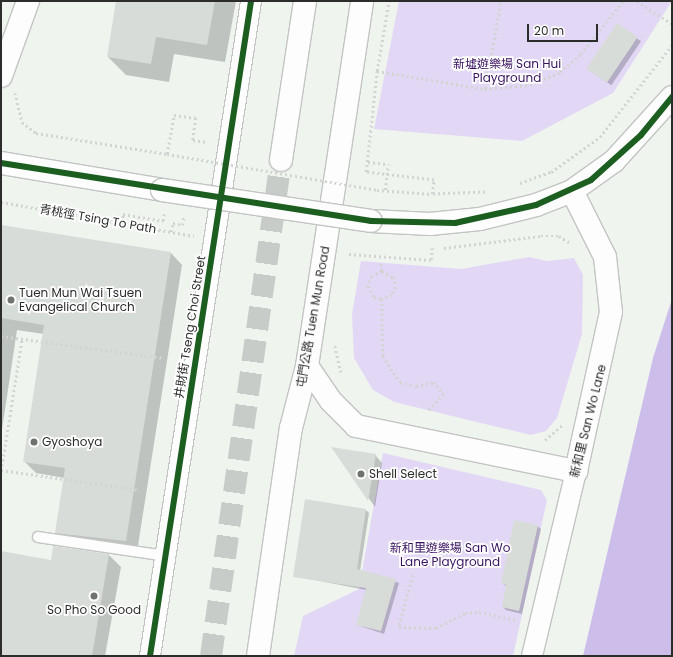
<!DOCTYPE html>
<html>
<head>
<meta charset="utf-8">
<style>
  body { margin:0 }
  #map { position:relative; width:673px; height:657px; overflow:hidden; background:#eff4ef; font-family:Poppins,"Noto Sans TC",sans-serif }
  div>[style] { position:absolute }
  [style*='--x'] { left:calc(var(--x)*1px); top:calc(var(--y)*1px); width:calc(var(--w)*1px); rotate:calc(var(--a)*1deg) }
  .green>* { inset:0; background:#e2d8f6 }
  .water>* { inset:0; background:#cdbdeb }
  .shadow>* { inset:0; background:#0003; transform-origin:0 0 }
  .building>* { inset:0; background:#d8dcd8; transform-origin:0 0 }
  .trunk-tunnel>* { height:22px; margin-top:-11px; transform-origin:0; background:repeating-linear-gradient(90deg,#c8ccc8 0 22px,transparent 0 33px) }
  .path>* { height:2.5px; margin-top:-1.25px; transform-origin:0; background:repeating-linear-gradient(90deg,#d2d4d2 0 2px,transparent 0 5px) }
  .roads { filter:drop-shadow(1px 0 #c2c5c2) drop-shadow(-1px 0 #c2c5c2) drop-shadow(0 1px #c2c5c2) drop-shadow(0 -1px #c2c5c2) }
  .service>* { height:10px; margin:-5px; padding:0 5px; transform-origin:5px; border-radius:5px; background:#fdfdfd }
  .minor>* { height:20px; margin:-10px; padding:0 10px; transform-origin:10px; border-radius:10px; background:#fdfdfd }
  .tertiary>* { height:22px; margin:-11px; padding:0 11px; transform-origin:11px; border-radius:11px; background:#fdfdfd }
  .secondary>* { height:22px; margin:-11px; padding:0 11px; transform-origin:11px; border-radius:11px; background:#fdfdfd }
  .trunk>* { height:22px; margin:-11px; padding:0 11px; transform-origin:11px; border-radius:11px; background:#fdfdfd }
  .path-bridge>* { height:2.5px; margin-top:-1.25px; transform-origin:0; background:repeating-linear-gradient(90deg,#d2d4d2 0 2px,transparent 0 5px) }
  .bridges { filter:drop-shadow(1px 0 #c2c5c2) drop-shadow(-1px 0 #c2c5c2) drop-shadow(0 1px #c2c5c2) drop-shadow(0 -1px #c2c5c2) }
  .tertiary-bridge>* { height:22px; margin:-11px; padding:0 11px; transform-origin:11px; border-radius:11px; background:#fdfdfd }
  .cycleway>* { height:6px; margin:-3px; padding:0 3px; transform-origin:3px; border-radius:3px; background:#1b5e20 }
  .dots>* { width:11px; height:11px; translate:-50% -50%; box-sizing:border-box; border:2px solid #fff; border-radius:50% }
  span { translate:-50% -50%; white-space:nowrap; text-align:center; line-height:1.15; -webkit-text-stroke:3.5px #fff; paint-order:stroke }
  .park-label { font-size:12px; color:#381160 }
  .street-label { font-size:12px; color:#2a2d2a }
  .poi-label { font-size:12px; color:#2a2d2a }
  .left { translate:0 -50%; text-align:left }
  .frame { position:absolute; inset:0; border:2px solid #2a2d2a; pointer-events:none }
  .scale { position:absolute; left:527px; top:24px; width:71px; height:18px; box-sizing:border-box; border:2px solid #2a2d2a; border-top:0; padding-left:5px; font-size:12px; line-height:14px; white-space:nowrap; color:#2a2d2a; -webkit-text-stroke:3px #fff; paint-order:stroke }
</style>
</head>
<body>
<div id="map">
  <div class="green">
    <div style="clip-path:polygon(399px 1px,672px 1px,613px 93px,522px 141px,374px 129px)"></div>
    <div style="clip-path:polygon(529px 257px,547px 261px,574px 258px,583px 275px,582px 334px,557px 418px,546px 431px,531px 435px,394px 402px,373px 390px,354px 358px,352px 314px,361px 261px,461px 269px)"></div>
    <div style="clip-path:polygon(383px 453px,541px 490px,547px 500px,513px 656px,294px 656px,303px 616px,359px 589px)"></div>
  </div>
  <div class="water">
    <div style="clip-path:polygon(672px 299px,672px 656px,583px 656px,653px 358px)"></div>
  </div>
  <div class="shadow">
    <div style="clip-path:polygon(117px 1px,236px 1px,225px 62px,174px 54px,169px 82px,126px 75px,108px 57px)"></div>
    <div style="left:617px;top:25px;width:29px;height:53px;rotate:34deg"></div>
    <div style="clip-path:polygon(1px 229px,171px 253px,182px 265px,137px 552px,68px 544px,56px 533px,65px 478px,36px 473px,24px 461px,44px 334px,17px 330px,1px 436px)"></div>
    <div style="clip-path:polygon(333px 448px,375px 455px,382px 463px,375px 507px)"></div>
    <div style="clip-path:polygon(366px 510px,369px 513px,360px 571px,399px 583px,384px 634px,357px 625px,366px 590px,294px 576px)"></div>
    <div style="clip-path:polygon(537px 526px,541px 529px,522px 614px,506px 610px,503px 607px,507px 587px,502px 583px)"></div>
    <div style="clip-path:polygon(54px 547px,109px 555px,121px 567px,105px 656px,1px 656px,1px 552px,52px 561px)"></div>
  </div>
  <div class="building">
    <div style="clip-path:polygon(116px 1px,215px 1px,207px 45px,156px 37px,151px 64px,107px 57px)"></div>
    <div style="left:617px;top:23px;width:25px;height:55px;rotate:34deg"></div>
    <div style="clip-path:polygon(1px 225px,171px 252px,126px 541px,55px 533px,65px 468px,23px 462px,44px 325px,1px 318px)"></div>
    <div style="clip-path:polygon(331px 447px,376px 454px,368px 501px)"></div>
    <div style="clip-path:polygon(305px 499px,366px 509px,357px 569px,396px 579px,381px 631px,356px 625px,366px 588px,293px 577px)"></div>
    <div style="clip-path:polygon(514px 520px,538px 525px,519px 611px,502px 607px,506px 585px,501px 583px)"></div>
    <div style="clip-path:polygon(53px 546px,109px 554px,92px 656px,1px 656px,1px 551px,51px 560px)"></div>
  </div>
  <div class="trunk-tunnel">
    <div style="--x:211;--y:656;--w:501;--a:-81.97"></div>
  </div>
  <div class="path">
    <div style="--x:637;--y:1;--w:42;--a:33.3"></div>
    <div style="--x:377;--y:71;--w:71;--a:-80.3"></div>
    <div style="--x:485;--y:89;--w:89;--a:-79.7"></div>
    <div style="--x:15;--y:93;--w:30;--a:76"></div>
    <div style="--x:22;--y:122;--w:18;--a:38"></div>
    <div style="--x:36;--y:133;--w:133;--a:9.1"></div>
    <div style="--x:167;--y:154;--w:40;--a:-80"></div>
    <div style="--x:174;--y:115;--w:22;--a:8"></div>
    <div style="--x:196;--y:118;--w:22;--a:98"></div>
    <div style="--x:193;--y:140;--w:14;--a:8"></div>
    <div style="--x:368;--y:162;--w:20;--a:6"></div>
    <div style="--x:520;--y:183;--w:33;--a:-20"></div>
    <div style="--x:551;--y:172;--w:60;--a:-35.5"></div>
    <div style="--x:600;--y:137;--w:117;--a:-52"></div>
    <div style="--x:485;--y:192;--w:53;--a:177.8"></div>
    <div style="--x:432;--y:194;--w:14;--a:-82"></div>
    <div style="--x:434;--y:180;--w:68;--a:-173.3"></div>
    <div style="--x:366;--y:172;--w:102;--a:-83.8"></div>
    <div style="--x:377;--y:71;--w:109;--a:9.5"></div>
    <div style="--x:485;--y:89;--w:45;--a:-5.1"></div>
    <div style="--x:530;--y:85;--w:33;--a:-23"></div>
    <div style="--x:560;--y:72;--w:28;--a:-41"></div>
    <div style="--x:581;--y:54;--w:68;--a:-51.6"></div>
    <div style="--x:1;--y:202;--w:196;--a:10"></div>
    <div style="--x:122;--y:223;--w:9;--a:-84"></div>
    <div style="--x:123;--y:214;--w:41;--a:9.9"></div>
    <div style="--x:171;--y:232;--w:9;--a:-77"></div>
    <div style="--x:173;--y:223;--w:9;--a:13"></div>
    <div style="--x:182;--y:225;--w:9;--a:-77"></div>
    <div style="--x:444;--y:248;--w:98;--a:-7.1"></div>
    <div style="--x:541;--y:236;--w:18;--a:0"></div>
    <div style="--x:559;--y:236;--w:15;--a:32"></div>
    <div style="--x:349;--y:254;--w:82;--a:4.2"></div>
    <div style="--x:431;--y:260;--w:12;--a:-85"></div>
    <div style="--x:381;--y:264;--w:7;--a:82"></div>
    <div style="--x:382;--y:271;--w:11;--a:153"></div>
    <div style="--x:372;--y:276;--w:11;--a:112"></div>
    <div style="--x:368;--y:286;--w:13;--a:61"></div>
    <div style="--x:374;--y:297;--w:8;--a:14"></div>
    <div style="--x:382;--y:271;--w:13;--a:29"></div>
    <div style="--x:393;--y:277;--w:10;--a:73"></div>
    <div style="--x:396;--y:287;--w:9;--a:117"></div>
    <div style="--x:392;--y:295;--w:11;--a:158"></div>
    <div style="--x:382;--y:299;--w:57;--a:89"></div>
    <div style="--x:383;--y:356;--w:31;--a:57"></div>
    <div style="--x:400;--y:382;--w:16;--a:14"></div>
    <div style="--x:416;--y:386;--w:17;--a:-13"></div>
    <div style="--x:433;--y:382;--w:16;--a:47"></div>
    <div style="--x:444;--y:394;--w:22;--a:133"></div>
    <div style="--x:1;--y:336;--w:164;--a:7.7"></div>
    <div style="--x:335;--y:346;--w:27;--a:77"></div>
    <div style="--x:545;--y:440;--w:23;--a:-41"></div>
    <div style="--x:1;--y:470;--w:140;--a:8.2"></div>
    <div style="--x:1;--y:471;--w:134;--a:-81"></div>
    <div style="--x:413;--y:575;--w:54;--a:105.1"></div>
    <div style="--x:399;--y:627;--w:37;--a:2"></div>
    <div style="--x:436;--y:628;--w:33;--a:-27"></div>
    <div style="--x:465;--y:613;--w:14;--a:-4"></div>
    <div style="--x:479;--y:612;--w:40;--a:12"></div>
  </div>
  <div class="roads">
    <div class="service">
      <div style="--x:38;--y:537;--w:129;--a:8.4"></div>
    </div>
    <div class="minor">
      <div style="--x:150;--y:656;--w:663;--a:-81.23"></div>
      <div style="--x:532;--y:656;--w:190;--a:-76.6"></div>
    </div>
    <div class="tertiary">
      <div style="--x:1;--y:163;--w:163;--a:9.5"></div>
      <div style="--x:572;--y:191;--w:74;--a:63.4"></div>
      <div style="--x:605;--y:257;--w:55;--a:83.8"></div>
      <div style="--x:611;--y:312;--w:163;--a:102.4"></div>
      <div style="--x:371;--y:221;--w:59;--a:2.9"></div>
      <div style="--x:430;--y:224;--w:50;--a:-5.7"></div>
      <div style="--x:480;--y:219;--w:58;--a:-14"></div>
      <div style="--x:536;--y:205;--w:39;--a:-21"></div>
      <div style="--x:572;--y:191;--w:52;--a:-35.5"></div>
      <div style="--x:614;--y:161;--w:86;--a:-47.8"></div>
    </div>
    <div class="secondary">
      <div style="--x:1;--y:76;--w:80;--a:-70.2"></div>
    </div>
    <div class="trunk">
      <div style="--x:281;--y:160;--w:161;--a:-81.4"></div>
      <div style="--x:307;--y:366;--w:42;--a:55.6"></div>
      <div style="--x:331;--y:401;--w:35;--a:45"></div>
      <div style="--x:356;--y:426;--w:225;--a:11.6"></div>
      <div style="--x:258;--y:656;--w:230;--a:-81.8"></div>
      <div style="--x:291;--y:428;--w:64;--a:-75.5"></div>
      <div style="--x:307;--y:366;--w:369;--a:-81.4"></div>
    </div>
  </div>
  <div class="path-bridge">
    <div style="--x:167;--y:154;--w:213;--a:9.7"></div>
    <div style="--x:377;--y:190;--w:55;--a:4.2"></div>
    <div style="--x:385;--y:190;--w:26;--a:-83"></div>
    <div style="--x:163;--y:221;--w:7;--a:-82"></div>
  </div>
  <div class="bridges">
    <div class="tertiary-bridge">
      <div style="--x:162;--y:190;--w:211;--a:8.4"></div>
    </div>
  </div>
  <div class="cycleway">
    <div style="--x:1;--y:163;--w:375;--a:8.9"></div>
    <div style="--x:371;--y:221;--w:84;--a:1.4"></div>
    <div style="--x:455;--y:223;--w:83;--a:-12.5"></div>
    <div style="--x:536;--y:205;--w:60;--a:-24.4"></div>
    <div style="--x:591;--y:180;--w:67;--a:-42"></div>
    <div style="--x:641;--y:135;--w:49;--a:-50.8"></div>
    <div style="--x:150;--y:656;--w:663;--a:-81.23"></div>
  </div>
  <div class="dots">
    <div style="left:11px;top:300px;background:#6f736f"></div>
    <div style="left:34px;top:442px;background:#6f736f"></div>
    <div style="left:361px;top:474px;background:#6f736f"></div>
    <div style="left:94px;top:596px;background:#6f736f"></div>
  </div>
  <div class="park-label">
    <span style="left:507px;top:71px">新墟遊樂場 San Hui<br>Playground</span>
    <span style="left:450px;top:555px">新和里遊樂場 San Wo<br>Lane Playground</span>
  </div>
  <div class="street-label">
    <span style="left:98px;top:219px;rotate:10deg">青桃徑 Tsing To Path</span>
    <span style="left:313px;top:317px;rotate:-80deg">屯門公路 Tuen Mun Road</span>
    <span style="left:190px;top:327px;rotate:-81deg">井財街 Tseng Choi Street</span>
    <span style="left:588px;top:421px;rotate:-76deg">新和里 San Wo Lane</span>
  </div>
  <div class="poi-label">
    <span class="left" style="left:19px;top:300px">Tuen Mun Wai Tsuen<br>Evangelical Church</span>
    <span class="left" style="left:42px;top:442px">Gyoshoya</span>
    <span class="left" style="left:369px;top:474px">Shell Select</span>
    <span style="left:94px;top:610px">So Pho So Good</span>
  </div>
  <div class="frame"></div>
  <div class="scale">20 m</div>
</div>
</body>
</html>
